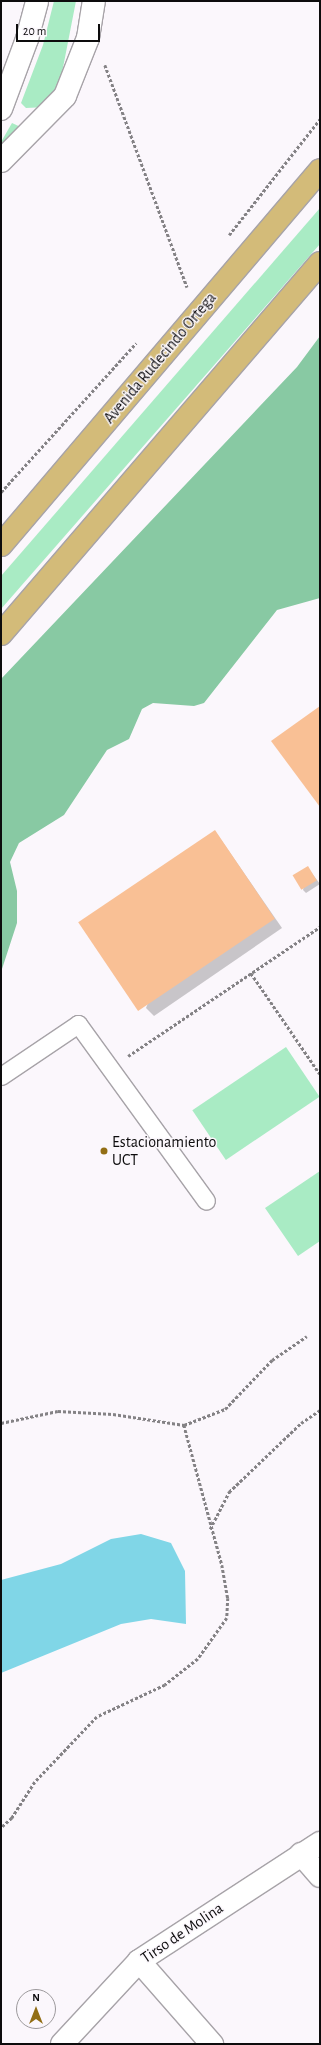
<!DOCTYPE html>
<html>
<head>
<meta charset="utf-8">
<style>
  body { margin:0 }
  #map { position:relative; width:321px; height:2045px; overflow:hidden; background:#fbf7fc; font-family:"Alegreya Sans",sans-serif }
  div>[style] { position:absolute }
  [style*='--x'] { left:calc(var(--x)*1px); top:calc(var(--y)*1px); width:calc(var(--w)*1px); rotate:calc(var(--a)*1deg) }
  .green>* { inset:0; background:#a9ebc4; transform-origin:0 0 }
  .forest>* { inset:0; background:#88c9a3 }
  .water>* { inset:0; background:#80d6e7 }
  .shadow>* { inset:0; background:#0003 }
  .building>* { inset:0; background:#f9c095; transform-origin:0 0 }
  .path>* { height:2.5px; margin-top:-1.25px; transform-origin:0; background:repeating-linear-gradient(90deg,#848285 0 3px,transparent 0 5px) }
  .roads { filter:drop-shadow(1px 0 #a7a3a8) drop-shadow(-1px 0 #a7a3a8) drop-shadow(0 1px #a7a3a8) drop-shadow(0 -1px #a7a3a8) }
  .service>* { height:17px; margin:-8.5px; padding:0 8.5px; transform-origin:8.5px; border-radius:8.5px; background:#fff }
  .minor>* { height:22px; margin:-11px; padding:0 11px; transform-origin:11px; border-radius:11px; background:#fff }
  .primary>* { height:22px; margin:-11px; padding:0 11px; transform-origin:11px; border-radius:11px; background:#d3bb79 }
  .dots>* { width:11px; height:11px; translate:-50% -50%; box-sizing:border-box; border:2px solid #fbf7fc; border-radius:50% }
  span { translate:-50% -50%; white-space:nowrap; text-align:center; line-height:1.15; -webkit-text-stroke:3px #fbf7fc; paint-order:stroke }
  .street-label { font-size:16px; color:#0d0c0d }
  .poi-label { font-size:16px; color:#0d0c0d }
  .left { translate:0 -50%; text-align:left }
  .frame { position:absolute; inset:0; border:2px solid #0d0c0d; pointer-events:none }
  .north { position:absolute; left:16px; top:1989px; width:40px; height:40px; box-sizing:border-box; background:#fbf7fc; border:1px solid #9c999c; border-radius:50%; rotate:0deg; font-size:11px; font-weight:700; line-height:16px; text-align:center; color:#0d0c0d }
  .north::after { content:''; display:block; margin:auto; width:14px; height:18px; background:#926e15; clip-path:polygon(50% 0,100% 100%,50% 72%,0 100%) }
  .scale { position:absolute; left:16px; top:24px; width:84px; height:18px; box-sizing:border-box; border:2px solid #0d0c0d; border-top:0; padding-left:5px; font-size:12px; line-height:14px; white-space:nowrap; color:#0d0c0d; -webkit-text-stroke:3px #fbf7fc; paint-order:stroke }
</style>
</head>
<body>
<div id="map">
  <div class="green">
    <div style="clip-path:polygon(54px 1px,76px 1px,60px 83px,47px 107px,26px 108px,21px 103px,43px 45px)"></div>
    <div style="clip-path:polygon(12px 123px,25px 129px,1px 150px,1px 142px)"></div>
    <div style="clip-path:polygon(320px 208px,320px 244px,1px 609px,1px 576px)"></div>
    <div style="left:286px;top:1047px;width:60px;height:113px;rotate:56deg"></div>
    <div style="clip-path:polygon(320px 1171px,320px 1241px,298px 1256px,265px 1208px)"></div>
  </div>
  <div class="forest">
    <div style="clip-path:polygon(320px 336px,320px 598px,277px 610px,204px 703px,194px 706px,153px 703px,142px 709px,129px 739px,107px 750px,64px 815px,19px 843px,10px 862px,17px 891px,17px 923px,1px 972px,1px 679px,297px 367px)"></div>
  </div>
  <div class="water">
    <div style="clip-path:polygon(141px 1534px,171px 1543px,185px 1571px,186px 1624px,151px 1619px,121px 1624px,1px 1673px,1px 1580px,61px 1564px,111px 1539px)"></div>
  </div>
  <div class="shadow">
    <div style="clip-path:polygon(215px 831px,282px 928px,154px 1016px,146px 1008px)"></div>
    <div style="clip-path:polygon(308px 868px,320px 884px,306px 893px,303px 890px)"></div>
  </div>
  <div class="building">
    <div style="clip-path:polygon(320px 706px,320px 807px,271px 741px)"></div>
    <div style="left:215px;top:830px;width:107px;height:165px;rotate:56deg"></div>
    <div style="left:308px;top:866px;width:17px;height:18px;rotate:59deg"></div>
  </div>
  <div class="path">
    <div style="--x:105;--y:65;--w:237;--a:69.7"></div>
    <div style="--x:229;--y:235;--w:147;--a:-51.9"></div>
    <div style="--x:1;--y:492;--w:201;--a:-47.8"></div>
    <div style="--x:251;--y:973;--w:122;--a:55.7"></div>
    <div style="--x:128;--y:1056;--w:231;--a:-33.9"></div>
    <div style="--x:1;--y:1423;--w:58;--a:-11.9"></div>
    <div style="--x:58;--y:1411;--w:55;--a:3.1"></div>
    <div style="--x:113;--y:1414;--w:72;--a:8.8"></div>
    <div style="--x:184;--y:1425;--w:145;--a:74.8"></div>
    <div style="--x:222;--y:1565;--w:34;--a:80"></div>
    <div style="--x:228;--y:1598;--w:20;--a:93"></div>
    <div style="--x:227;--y:1618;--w:50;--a:125.3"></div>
    <div style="--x:198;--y:1659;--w:42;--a:141.8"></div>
    <div style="--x:165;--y:1685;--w:75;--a:154.8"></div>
    <div style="--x:97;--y:1717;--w:90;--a:133.6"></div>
    <div style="--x:35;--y:1782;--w:43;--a:122.6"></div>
    <div style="--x:12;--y:1818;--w:15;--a:138"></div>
    <div style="--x:184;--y:1425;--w:44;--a:-21.3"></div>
    <div style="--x:225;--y:1409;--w:68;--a:-46.2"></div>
    <div style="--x:272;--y:1360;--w:42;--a:-34.4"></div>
    <div style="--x:210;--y:1529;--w:42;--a:-62.8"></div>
    <div style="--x:229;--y:1492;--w:100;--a:-43.8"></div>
    <div style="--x:301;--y:1423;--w:23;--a:-34"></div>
  </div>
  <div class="roads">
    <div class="service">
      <div style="--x:1;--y:1076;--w:93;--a:-34"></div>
      <div style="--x:78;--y:1024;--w:218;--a:54.1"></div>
    </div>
    <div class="minor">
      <div style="--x:1;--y:109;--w:75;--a:-69.6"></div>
      <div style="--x:27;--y:39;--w:39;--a:-75"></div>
      <div style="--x:1;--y:161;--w:91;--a:-45.4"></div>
      <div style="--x:65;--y:96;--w:62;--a:-68.4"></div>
      <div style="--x:88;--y:38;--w:37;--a:-81"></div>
      <div style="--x:301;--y:1854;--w:29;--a:49"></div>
      <div style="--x:139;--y:1961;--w:111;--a:48.7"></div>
      <div style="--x:62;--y:2044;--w:113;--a:-47.1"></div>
      <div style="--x:139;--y:1961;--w:216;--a:-33.1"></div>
    </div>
    <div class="primary">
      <div style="--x:1;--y:545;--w:492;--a:-49.6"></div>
      <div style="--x:1;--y:634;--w:489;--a:-49.3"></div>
    </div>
  </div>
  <div class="dots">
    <div style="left:104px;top:1151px;background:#926e15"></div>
  </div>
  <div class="street-label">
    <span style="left:160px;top:358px;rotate:-50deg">Avenida Rudecindo Ortega</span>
    <span style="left:182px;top:1933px;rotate:-34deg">Tirso de Molina</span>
  </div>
  <div class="poi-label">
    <span class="left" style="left:112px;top:1151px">Estacionamiento<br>UCT</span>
  </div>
  <div class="frame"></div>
  <div class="north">N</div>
  <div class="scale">20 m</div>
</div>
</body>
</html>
